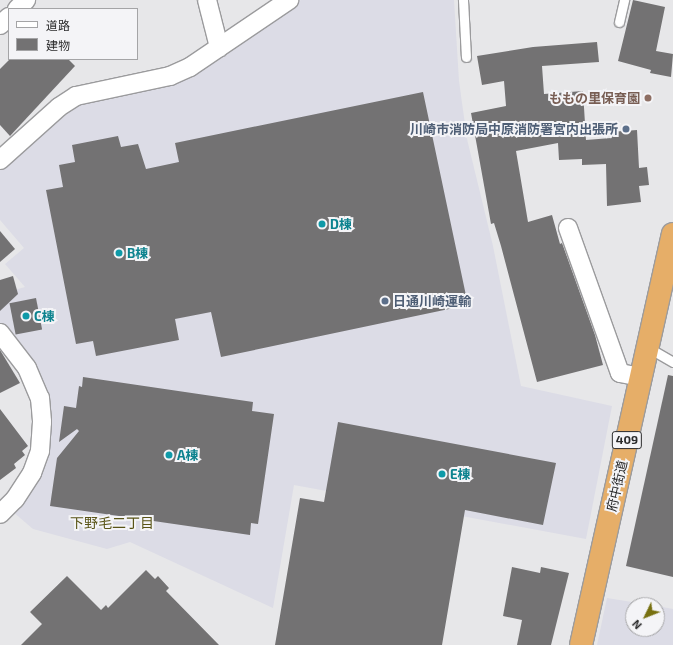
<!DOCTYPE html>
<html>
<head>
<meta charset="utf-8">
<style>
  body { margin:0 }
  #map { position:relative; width:673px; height:645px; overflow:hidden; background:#e7e7e9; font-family:"Exo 2","Noto Sans JP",sans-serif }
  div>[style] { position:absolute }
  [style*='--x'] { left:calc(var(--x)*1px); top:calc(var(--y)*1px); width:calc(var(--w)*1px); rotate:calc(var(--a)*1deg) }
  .built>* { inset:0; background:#dcdce6 }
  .building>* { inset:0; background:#737273; transform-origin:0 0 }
  .roads { filter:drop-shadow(1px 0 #9b9b9d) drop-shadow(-1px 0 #9b9b9d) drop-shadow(0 1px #9b9b9d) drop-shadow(0 -1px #9b9b9d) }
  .service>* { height:9px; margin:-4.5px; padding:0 4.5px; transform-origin:4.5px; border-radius:4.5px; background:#fff }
  .minor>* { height:18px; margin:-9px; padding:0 9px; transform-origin:9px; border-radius:9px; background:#fff }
  .trunk>* { height:22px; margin:-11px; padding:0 11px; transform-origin:11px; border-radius:11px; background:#e6ae68 }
  .dots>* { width:11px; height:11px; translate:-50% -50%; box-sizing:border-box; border:2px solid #f4f4f7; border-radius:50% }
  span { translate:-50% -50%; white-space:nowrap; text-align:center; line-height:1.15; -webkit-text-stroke:4px #f4f4f7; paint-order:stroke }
  .shield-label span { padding:1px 3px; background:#f4f4f7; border:1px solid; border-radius:3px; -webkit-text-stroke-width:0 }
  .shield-label { font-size:12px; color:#2b2b2c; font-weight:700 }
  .education-label { font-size:13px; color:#785e54; font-weight:700 }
  .right { translate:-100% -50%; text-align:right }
  .service-label { font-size:13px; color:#4e5e75; font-weight:700 }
  .left { translate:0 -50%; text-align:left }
  .culture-label { font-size:13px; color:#0d838f; font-weight:700 }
  .street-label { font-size:13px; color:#2b2b2c }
  .neighbourhood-label { font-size:14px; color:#595417 }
  .legend { position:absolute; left:8px; top:8px; width:130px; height:52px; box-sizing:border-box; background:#f4f4f7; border:1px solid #a4a4a6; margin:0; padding:5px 7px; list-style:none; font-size:12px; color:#2b2b2c }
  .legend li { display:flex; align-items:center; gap:8px; height:20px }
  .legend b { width:20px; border:1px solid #a4a4a6 }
  .north { position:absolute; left:625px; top:597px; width:40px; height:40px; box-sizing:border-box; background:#f4f4f7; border:1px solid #a4a4a6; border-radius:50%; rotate:227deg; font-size:11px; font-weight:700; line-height:16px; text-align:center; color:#2b2b2c }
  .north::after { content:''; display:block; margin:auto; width:14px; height:18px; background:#777010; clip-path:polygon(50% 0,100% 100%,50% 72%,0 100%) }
</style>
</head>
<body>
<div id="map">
  <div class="built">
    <div style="clip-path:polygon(301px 0,454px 0,459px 81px,467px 139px,493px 246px,521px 386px,612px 406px,586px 539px,294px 485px,273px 608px,130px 542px,107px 549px,33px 529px,12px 511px,48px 426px,0 325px,0 294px,25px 287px,5px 264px,24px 248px,0 220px,0 167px,76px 107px,218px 56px)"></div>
    <div style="clip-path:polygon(607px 598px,651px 605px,633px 605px,633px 629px,657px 629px,657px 606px,673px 609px,673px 645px,597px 645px)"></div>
  </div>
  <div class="building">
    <div style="clip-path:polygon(633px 0,665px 7px,656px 51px,673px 54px,671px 77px,650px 73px,651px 70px,618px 61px)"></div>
    <div style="clip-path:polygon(597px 42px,599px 62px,542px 66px,544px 94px,583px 91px,586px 140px,611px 138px,610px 132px,637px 130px,639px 168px,647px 167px,649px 185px,639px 186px,641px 202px,607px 206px,606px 164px,582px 165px,582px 159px,559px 160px,558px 143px,516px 151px,528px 222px,552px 215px,560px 244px,562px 243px,595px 335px,603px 365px,537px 382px,501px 246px,494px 223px,491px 224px,471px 113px,506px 106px,504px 81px,482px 85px,477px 56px,533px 47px)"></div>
    <div style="clip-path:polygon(10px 59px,68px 59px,75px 66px,10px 136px,0 125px,0 69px)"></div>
    <div style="clip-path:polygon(423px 92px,468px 305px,221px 357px,211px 312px,175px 319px,179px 340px,96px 356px,93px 341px,76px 344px,46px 190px,63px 187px,59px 165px,75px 162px,72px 145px,118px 136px,121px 147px,138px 144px,146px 169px,179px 162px,175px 143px)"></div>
    <div style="clip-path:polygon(0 231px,15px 249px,0 262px)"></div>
    <div style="clip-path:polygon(13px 276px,18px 294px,0 311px,0 280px)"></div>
    <div style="left:36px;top:298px;width:32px;height:27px;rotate:79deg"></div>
    <div style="clip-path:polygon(0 350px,20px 383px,0 393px)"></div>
    <div style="clip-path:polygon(668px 375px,673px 376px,673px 577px,626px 566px)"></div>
    <div style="clip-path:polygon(83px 377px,253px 402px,252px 411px,274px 414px,258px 524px,251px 523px,250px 535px,50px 506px,57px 458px,79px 431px,77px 429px,59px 442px,64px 406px,76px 408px,79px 386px,82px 387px)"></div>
    <div style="clip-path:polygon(0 409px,28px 446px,22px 451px,25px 455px,14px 464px,16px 468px,0 480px)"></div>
    <div style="clip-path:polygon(338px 422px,556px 463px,543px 525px,465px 510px,442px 645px,275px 645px,300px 498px,324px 502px)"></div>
    <div style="clip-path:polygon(512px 567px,540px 573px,541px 567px,569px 573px,551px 645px,517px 645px,522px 620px,503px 616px)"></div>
    <div style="clip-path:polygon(146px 570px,155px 579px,158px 576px,169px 588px,166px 591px,219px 645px,21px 645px,42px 624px,30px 612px,67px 576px,101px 610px,106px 605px,108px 608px)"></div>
  </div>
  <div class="roads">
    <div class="service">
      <div style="--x:463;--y:0;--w:57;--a:87"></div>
      <div style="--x:619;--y:22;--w:23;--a:-77"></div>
      <div style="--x:647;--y:347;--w:30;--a:30"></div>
    </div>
    <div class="minor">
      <div style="--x:207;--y:0;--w:49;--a:75.7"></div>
      <div style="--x:17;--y:9;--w:13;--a:-45"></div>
      <div style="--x:0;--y:25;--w:12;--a:-42"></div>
      <div style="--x:0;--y:160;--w:79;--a:-41.9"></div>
      <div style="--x:59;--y:107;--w:20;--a:-33"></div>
      <div style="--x:76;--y:96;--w:96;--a:-12"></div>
      <div style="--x:170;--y:76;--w:22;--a:-24"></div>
      <div style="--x:190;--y:67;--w:120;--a:-34.1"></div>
      <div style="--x:568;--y:228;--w:154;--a:70.3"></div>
      <div style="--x:620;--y:373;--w:21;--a:11"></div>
      <div style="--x:0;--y:333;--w:44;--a:52.4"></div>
      <div style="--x:27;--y:368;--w:33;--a:67"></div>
      <div style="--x:40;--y:398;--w:24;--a:85"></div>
      <div style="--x:42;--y:422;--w:29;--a:94"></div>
      <div style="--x:40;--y:451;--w:23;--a:110"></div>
      <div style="--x:32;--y:473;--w:31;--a:123"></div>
      <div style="--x:15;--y:499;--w:21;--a:135"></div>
    </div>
    <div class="trunk">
      <div style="--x:581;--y:645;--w:421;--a:-77.4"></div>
    </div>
  </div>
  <div class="dots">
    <div style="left:648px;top:98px;background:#8d6e63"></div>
    <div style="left:626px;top:129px;background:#5c6f8a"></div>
    <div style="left:322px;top:224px;background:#0f9aa8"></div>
    <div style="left:119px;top:253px;background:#0f9aa8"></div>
    <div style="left:385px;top:301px;background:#5c6f8a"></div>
    <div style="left:26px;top:316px;background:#0f9aa8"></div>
    <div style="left:169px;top:455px;background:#0f9aa8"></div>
    <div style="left:442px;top:474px;background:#0f9aa8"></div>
  </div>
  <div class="shield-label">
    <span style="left:627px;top:440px">409</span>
  </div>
  <div class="education-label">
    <span class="right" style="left:640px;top:98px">ももの里保育園</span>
  </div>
  <div class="service-label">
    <span class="right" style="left:618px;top:129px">川崎市消防局中原消防署宮内出張所</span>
    <span class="left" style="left:393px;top:301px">日通川崎運輸</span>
  </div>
  <div class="culture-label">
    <span class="left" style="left:330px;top:224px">D棟</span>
    <span class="left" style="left:127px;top:253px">B棟</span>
    <span class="left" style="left:34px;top:316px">C棟</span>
    <span class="left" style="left:177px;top:455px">A棟</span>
    <span class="left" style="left:450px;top:474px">E棟</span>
  </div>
  <div class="street-label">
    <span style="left:617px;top:486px;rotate:-77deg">府中街道</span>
  </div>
  <div class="neighbourhood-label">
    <span style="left:112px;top:523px">下野毛二丁目</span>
  </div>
  <ul class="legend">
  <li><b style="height:5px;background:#fff"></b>道路</li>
  <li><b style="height:11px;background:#737273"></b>建物</li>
  </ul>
  <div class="north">N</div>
</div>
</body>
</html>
